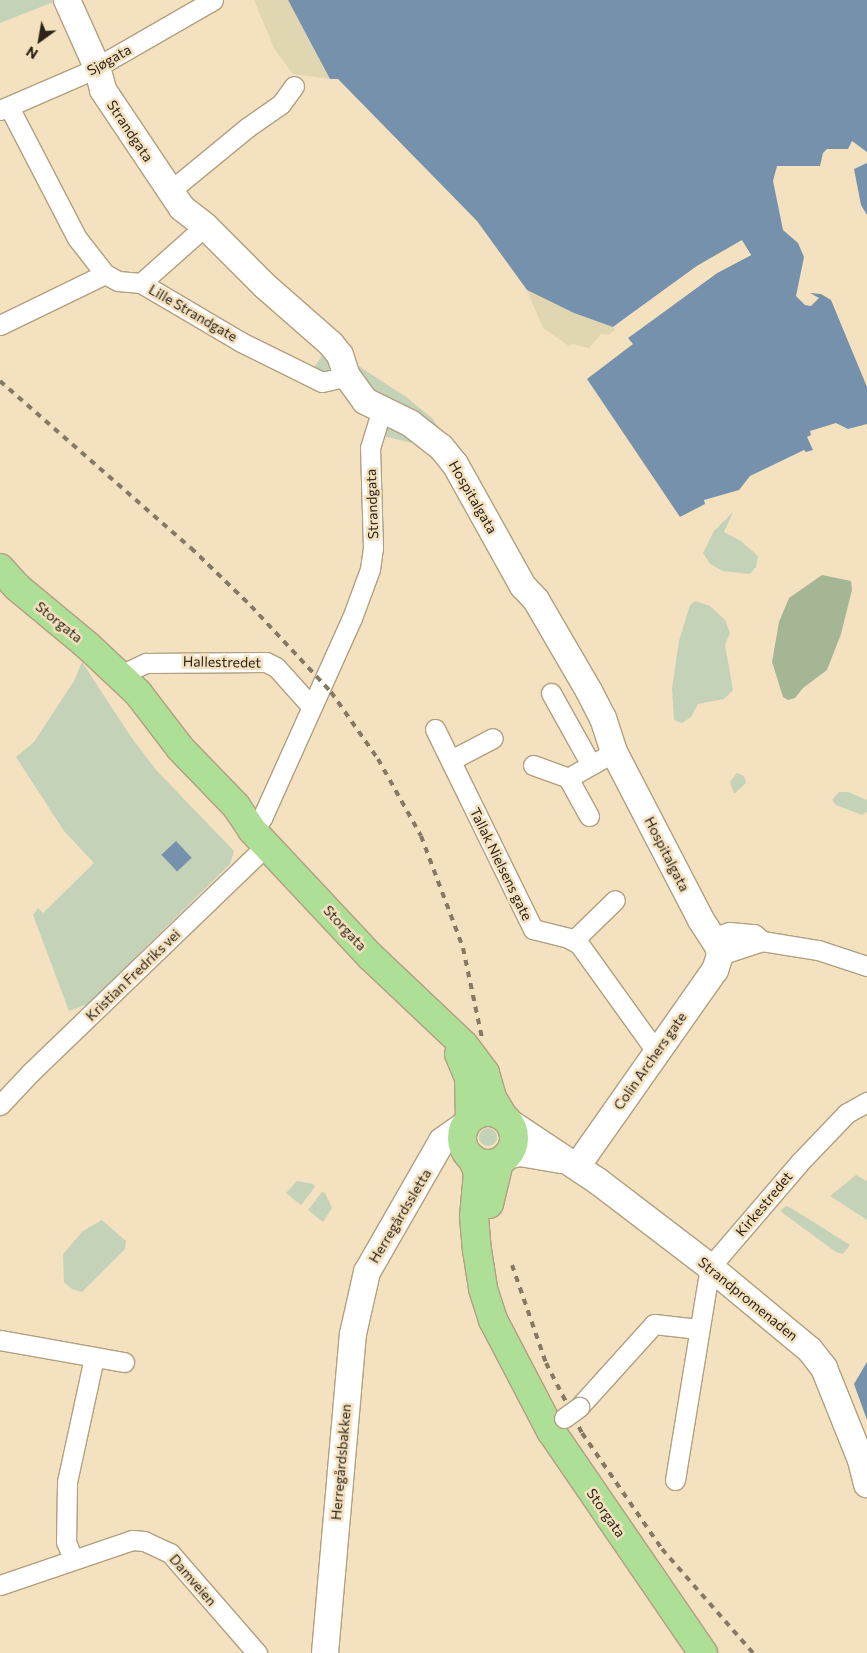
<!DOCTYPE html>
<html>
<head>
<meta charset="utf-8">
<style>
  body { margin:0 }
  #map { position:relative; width:867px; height:1653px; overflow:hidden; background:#f4e1bf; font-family:Commissioner,sans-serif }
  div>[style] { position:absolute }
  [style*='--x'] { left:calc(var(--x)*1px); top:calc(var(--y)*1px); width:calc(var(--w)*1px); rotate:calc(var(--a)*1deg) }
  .green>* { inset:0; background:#c4d2b8 }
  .round { border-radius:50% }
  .forest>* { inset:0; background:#a5b695 }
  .sand>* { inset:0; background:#e0d6b2 }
  .water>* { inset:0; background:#7691ab; transform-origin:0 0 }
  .pier>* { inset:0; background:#f4e1bf }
  .roads { filter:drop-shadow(1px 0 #b1a080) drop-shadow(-1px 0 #b1a080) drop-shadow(0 1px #b1a080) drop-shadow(0 -1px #b1a080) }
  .street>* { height:19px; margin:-9.5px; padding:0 9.5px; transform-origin:9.5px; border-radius:9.5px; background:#fff }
  .secondary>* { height:26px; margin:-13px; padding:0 13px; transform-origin:13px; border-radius:13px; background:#fff }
  .primary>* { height:28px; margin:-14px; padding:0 14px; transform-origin:14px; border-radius:14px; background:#addf97 }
  .primary>.ring { margin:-14px; padding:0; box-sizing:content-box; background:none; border:28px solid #addf97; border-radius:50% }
  .rail>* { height:4px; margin-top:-2px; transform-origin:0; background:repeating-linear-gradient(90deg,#857963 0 6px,transparent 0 12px) }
  .bridges { filter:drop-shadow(1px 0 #b1a080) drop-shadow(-1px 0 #b1a080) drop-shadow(0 1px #b1a080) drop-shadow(0 -1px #b1a080) }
  .street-bridge>* { height:19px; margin:-9.5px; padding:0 9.5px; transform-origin:9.5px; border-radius:9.5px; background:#fff }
  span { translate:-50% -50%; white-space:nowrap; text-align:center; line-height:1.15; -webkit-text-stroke:5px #f4e1bf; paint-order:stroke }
  .street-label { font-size:14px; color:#2b2417 }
  .north { position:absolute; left:15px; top:15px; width:50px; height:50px; -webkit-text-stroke:4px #f4e1bf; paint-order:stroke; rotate:212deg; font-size:14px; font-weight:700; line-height:20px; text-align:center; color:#2b2417 }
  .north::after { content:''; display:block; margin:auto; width:18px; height:22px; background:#2b2417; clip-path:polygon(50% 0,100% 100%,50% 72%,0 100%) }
</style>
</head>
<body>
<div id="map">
  <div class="green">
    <div style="clip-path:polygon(0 0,55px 0,56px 1px,0 23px)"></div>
    <div style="clip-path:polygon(324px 353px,330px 366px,327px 373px,313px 369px)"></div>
    <div style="clip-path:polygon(354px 363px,406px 397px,432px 418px,442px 433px,374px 399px)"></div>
    <div style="clip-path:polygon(390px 425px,420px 445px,379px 435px)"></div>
    <div style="clip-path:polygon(733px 512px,724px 532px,741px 541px,758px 556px,756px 567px,750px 574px,723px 571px,710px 564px,703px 553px,714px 531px)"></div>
    <div style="clip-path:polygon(695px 601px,710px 606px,725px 620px,730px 633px,725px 645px,733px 690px,724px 699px,698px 704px,691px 717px,682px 723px,674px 720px,672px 688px,679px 641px,690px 605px)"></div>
    <div style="clip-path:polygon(82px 662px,131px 737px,157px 771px,234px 851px,230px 864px,88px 1004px,69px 1011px,33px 915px,38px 908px,43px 913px,94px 863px,64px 831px,16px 757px,34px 742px,74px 681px)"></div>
    <div style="clip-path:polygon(737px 773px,744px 776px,746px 783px,734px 794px,730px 782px)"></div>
    <div style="clip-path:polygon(839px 792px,848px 792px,867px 800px,867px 812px,862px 815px,836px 805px,832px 800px)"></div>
    <div class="round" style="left:479px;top:1128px;width:18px;height:18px"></div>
    <div style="clip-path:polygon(856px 1175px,867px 1181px,867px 1220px,830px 1196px)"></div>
    <div style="clip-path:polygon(297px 1181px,313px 1184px,315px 1187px,301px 1205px,286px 1193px)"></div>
    <div style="clip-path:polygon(322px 1192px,325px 1193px,332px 1208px,323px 1222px,308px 1210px)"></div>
    <div style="clip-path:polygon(786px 1206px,791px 1208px,850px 1245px,843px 1254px,836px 1252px,780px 1211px)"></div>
    <div style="clip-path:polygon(102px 1220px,126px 1241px,125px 1249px,82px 1292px,72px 1289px,64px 1282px,63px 1254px,83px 1231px)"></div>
  </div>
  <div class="forest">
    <div style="clip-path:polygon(822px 575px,851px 581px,852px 590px,841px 634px,827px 670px,803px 688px,795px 698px,788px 700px,783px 697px,772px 662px,779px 622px,789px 598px)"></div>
  </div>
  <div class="sand">
    <div style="clip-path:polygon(254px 0,288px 0,330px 79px,293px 74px,275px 50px)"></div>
    <div style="clip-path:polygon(527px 290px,574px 313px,613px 327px,615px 330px,609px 335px,601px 334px,589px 348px,573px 344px,569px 346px,543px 328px)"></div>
  </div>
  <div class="water">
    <div style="clip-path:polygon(288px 0,867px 0,867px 152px,852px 141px,848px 149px,827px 149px,823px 153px,820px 166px,777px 166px,773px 181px,783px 230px,798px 243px,804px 257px,796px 296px,805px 305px,811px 306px,819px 298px,810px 293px,821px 294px,831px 300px,867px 387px,867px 424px,848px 429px,836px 423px,810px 431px,811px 435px,807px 437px,813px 450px,806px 452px,804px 450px,750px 476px,739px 490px,704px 500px,705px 504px,680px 517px,587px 379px,633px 344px,628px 338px,717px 273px,751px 255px,741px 241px,697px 266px,613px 327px,574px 313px,527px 290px,477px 221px,338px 79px,330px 79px)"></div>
    <div style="clip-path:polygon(867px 163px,867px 215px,861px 205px,854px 169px)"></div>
    <div style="left:176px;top:841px;width:23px;height:20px;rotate:47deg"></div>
    <div style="clip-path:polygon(867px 1362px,867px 1420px,854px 1384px)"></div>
  </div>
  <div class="pier">
    <div style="clip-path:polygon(742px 240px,751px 255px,717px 273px,628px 338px,715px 271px,748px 254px,741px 244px,613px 327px,697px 266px)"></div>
  </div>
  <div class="roads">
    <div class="street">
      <div style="--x:9;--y:107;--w:148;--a:62.6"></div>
      <div style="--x:77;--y:238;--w:46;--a:52.1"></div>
      <div style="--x:105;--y:274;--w:15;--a:28"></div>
      <div style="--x:118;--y:281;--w:23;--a:5"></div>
      <div style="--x:141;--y:283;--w:116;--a:30.5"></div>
      <div style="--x:241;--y:342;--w:90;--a:26.3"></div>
      <div style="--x:322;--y:382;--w:26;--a:-13"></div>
      <div style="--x:0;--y:110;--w:96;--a:-23.4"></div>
      <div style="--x:88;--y:72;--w:144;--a:-29.9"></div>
      <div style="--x:170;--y:191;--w:101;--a:-39.4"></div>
      <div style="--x:248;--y:127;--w:40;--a:-34.9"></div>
      <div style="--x:281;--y:104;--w:22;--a:-54"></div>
      <div style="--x:141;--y:283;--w:86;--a:-41.7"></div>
      <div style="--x:0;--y:325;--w:117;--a:-25.9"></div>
      <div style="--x:118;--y:676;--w:31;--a:-25"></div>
      <div style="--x:146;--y:663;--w:120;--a:-0.5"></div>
      <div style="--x:266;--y:662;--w:11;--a:27"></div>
      <div style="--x:276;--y:667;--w:52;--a:48.1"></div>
      <div style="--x:551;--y:693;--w:82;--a:60.9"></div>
      <div style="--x:435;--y:729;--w:223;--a:63.9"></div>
      <div style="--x:533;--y:929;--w:36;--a:14"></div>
      <div style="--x:568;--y:938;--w:13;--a:29"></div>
      <div style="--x:579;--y:944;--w:132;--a:54.3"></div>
      <div style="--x:451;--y:760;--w:47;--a:-27.6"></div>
      <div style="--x:533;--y:765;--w:37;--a:20"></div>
      <div style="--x:589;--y:816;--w:43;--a:-118.9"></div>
      <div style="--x:568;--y:778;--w:53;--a:-29.5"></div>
      <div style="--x:252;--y:830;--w:16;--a:-50"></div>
      <div style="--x:262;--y:818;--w:219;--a:-65.8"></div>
      <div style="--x:352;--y:618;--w:52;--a:-69.8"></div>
      <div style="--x:370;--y:569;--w:21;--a:-82"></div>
      <div style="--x:373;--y:548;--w:100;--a:-91.7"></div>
      <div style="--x:370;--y:448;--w:39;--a:-73"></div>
      <div style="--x:714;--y:937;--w:16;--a:-18"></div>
      <div style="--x:729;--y:932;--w:25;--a:5"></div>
      <div style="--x:754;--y:934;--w:11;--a:41"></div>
      <div style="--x:762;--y:941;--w:57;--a:9.1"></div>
      <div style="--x:818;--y:950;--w:52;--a:18.1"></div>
      <div style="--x:574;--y:940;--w:57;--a:-44.3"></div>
      <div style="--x:720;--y:955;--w:44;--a:-18.4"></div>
      <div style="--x:0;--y:1105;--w:45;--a:-46.8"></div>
      <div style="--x:31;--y:1072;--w:327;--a:-43.9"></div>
      <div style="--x:0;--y:1340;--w:126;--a:10.1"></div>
      <div style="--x:579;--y:1407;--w:112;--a:-47.9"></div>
      <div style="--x:654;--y:1324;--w:45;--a:6.3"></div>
      <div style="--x:675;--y:1480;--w:216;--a:-80.7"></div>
      <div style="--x:710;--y:1267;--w:137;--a:-49.4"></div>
      <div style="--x:799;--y:1163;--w:69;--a:-46.2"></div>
      <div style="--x:847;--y:1113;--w:23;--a:-29"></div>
      <div style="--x:73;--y:1559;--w:18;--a:-112"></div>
      <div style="--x:66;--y:1542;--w:60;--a:-89"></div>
      <div style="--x:67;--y:1482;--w:128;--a:-77.8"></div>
      <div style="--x:0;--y:1585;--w:139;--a:-18.8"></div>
      <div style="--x:132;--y:1540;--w:12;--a:5"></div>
      <div style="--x:144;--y:1541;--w:29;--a:25"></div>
      <div style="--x:170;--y:1553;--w:133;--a:49"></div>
    </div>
    <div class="secondary">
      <div style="--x:67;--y:0;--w:73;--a:65.9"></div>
      <div style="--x:97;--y:67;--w:24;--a:75"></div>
      <div style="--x:103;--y:90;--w:142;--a:56.2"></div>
      <div style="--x:182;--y:208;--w:29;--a:38"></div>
      <div style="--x:205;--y:226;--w:85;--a:45"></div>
      <div style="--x:265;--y:286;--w:88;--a:41.3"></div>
      <div style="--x:331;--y:344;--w:14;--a:51"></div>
      <div style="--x:340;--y:355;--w:22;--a:72"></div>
      <div style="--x:347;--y:376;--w:31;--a:54"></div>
      <div style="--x:365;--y:401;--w:50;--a:26.1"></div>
      <div style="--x:410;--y:423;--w:39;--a:38"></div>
      <div style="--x:441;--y:447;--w:22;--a:51"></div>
      <div style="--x:455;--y:464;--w:140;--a:60.9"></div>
      <div style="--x:523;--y:586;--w:19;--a:47"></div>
      <div style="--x:536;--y:600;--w:105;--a:59.8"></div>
      <div style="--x:589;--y:691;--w:30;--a:63"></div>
      <div style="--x:603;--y:718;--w:36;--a:72"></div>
      <div style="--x:614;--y:752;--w:189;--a:62.6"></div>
      <div style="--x:701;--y:920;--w:31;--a:57"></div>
      <div style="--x:718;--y:946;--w:9;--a:77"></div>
      <div style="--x:720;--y:955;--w:16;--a:108"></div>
      <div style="--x:715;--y:970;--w:240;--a:125.1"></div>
      <div style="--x:509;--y:1122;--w:108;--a:33.7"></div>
      <div style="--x:599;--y:1182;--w:140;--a:37.4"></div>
      <div style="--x:710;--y:1267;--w:130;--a:39.7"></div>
      <div style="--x:810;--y:1350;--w:23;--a:52"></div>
      <div style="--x:824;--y:1368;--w:99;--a:68.1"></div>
      <div style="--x:861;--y:1460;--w:25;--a:76"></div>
      <div style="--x:506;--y:1156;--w:14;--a:-12"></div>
      <div style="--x:520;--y:1153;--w:43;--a:9.5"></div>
      <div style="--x:325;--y:1653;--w:320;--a:-85"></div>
      <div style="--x:353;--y:1334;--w:64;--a:-77.3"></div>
      <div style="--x:367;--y:1272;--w:151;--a:-60.2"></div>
      <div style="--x:442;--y:1141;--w:28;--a:-35"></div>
    </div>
    <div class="primary">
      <div style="--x:0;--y:568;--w:25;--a:48"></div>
      <div style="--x:17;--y:587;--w:92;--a:39.7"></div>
      <div style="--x:88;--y:646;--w:69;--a:43.2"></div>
      <div style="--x:138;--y:693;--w:69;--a:52.6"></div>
      <div style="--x:180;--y:748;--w:81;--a:46"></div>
      <div style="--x:236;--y:806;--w:29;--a:56"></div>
      <div style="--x:252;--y:830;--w:173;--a:46.9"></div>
      <div style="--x:370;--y:956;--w:129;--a:43.4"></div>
      <div style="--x:464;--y:1045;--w:35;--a:53"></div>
      <div style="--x:485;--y:1073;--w:26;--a:74"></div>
      <div style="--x:492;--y:1098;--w:21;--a:59"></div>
      <div style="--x:459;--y:1054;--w:26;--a:67"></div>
      <div style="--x:469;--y:1078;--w:40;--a:88.6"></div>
      <div class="ring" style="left:462px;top:1112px;width:24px;height:24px"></div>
      <div style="--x:472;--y:1158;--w:15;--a:67"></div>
      <div style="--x:478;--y:1172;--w:45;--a:95.1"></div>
      <div style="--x:474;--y:1217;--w:33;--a:85"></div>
      <div style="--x:477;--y:1250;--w:39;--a:81"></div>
      <div style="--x:483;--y:1289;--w:33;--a:72"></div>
      <div style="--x:493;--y:1320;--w:125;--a:62.4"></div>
      <div style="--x:551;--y:1431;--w:269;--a:55.6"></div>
      <div style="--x:489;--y:1204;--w:43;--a:-76.6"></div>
    </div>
  </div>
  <div class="rail">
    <div style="--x:0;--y:381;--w:254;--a:41.2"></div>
    <div style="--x:191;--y:548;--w:83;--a:44"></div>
    <div style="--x:251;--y:606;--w:117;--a:47.1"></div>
    <div style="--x:331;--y:692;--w:82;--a:55"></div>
    <div style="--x:378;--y:759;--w:88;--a:60.8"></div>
    <div style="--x:421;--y:836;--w:120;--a:69.4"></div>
    <div style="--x:463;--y:948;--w:92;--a:78.1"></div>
    <div style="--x:512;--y:1265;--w:104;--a:70.9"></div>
    <div style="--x:546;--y:1363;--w:79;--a:62.8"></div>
    <div style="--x:582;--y:1433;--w:141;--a:55.4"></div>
    <div style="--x:662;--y:1549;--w:138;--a:48.8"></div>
  </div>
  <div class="bridges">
    <div class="street-bridge">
      <div style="--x:564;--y:1418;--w:19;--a:-36"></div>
    </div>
  </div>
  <div class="street-label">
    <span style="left:109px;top:60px;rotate:-29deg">Sjøgata</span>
    <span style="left:130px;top:131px;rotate:56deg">Strandgata</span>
    <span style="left:193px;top:313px;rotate:30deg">Lille Strandgate</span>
    <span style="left:473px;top:497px;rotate:60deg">Hospitalgata</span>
    <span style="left:372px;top:504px;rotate:-92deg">Strandgata</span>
    <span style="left:59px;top:622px;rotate:39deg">Storgata</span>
    <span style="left:222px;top:662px;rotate:1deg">Hallestredet</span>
    <span style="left:667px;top:854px;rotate:63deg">Hospitalgata</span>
    <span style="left:501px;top:864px;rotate:64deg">Tallak Nielsens gate</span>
    <span style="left:345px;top:928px;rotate:47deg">Storgata</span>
    <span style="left:133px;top:975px;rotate:-44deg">Kristian Fredriks vei</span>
    <span style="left:650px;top:1061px;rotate:-55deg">Colin Archers gate</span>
    <span style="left:764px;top:1204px;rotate:-50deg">Kirkestredet</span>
    <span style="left:400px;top:1216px;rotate:-59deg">Herregårdssletta</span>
    <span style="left:748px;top:1299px;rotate:39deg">Strandpromenaden</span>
    <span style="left:341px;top:1462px;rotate:-85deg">Herregårdsbakken</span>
    <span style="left:606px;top:1513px;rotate:55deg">Storgata</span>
    <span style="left:193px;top:1580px;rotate:49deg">Damveien</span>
  </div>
  <div class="north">N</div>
</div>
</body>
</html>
